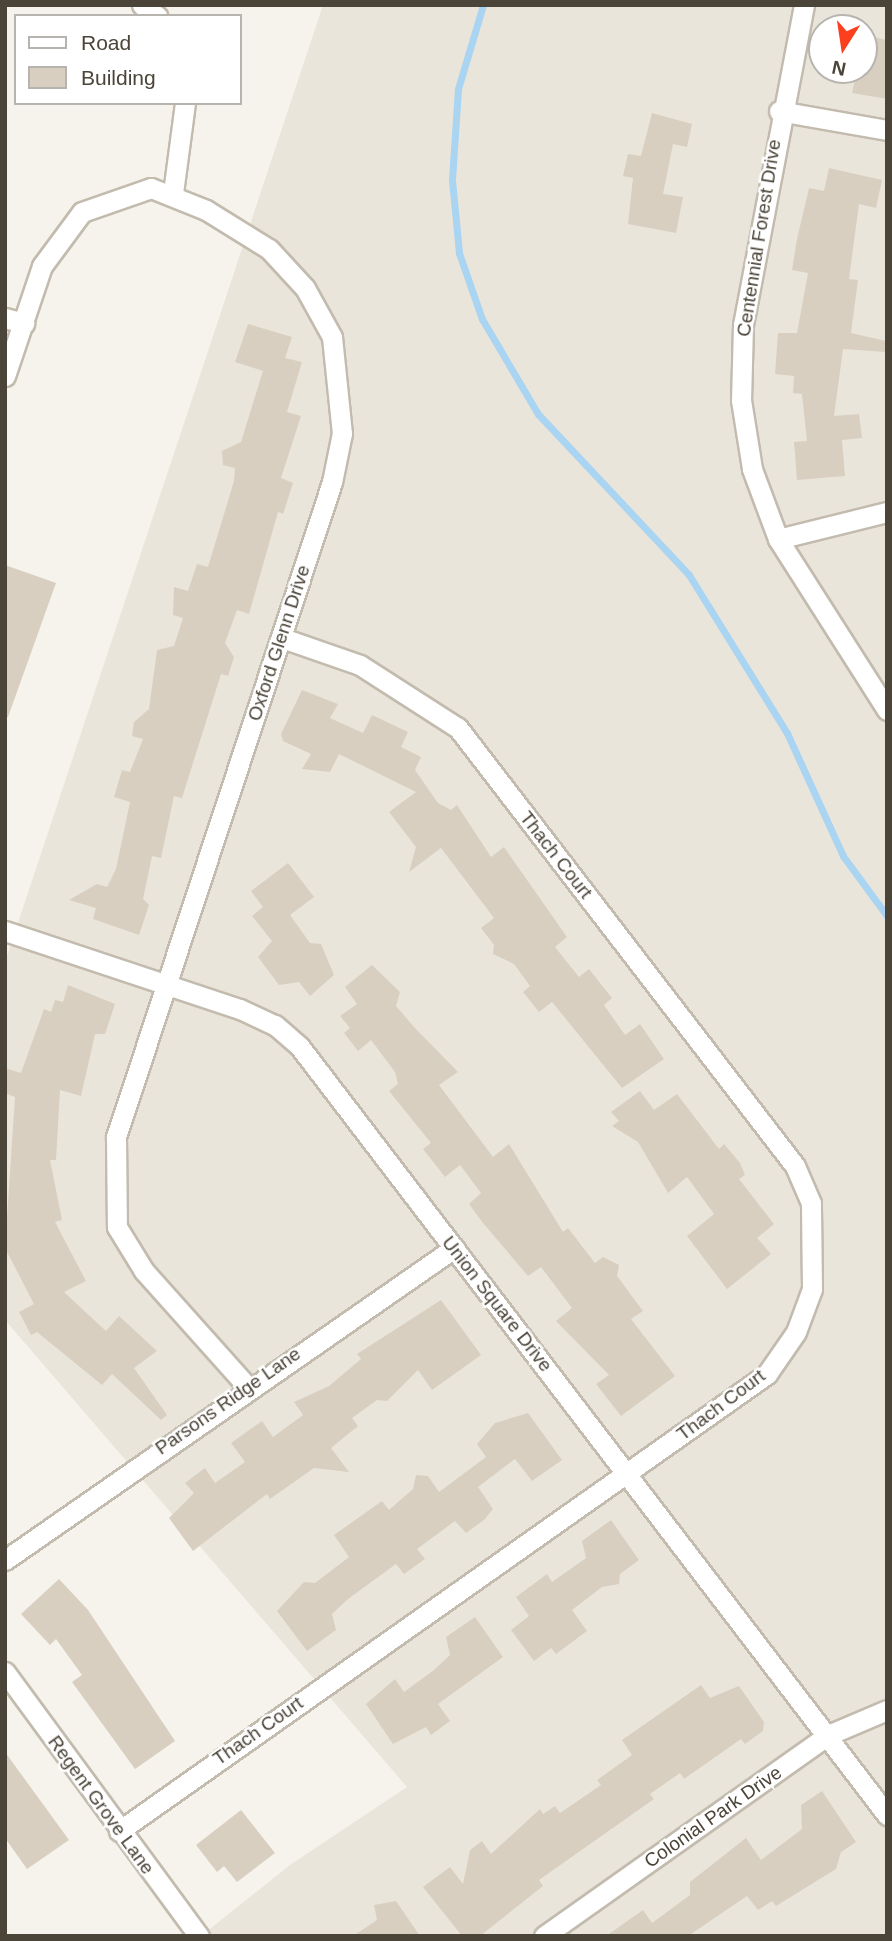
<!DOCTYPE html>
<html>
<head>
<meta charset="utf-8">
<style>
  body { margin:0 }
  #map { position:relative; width:892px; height:1941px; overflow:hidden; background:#f6f3ec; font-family:Arial,sans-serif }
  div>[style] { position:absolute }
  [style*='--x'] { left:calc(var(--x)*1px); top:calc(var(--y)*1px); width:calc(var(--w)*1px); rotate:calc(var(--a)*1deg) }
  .residential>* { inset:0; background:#eae5da }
  .stream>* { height:7px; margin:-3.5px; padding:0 3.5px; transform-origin:3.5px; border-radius:3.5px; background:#a9d4f2 }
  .building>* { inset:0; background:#d8cfc1 }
  .roads { filter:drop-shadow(2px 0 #c2bbae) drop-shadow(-2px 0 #c2bbae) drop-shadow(0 2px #c2bbae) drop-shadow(0 -2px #c2bbae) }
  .street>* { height:19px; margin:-9.5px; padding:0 9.5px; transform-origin:9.5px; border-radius:9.5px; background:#fff }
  span { translate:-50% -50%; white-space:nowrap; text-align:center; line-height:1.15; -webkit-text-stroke:5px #fff; paint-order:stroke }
  .street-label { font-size:19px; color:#4b4439 }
  .frame { position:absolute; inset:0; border:7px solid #4b4439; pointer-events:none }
  .legend { position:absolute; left:14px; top:14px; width:228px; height:91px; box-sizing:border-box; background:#fff; border:2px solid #b7b4b0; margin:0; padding:9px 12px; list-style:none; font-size:21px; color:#4b4439 }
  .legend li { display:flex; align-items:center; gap:14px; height:35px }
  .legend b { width:35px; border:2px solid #b7b4b0 }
  .north { position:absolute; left:808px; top:14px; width:70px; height:70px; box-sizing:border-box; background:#fff; border:2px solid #b7b4b0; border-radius:50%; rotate:192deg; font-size:19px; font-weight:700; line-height:28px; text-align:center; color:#4b4439 }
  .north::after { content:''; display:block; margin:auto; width:24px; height:32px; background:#fc3f1d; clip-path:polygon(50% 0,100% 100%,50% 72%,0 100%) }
</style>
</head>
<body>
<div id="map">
  <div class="residential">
    <div style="clip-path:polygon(evenodd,323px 5px,887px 5px,887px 1936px,201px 1936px,290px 1865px,407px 1787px,5px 1320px,5px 962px,323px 5px,822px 28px,864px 28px,864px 70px,822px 70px,822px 28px)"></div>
  </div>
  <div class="stream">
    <div style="--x:483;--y:5;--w:88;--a:106.6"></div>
    <div style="--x:458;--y:89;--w:91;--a:93.8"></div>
    <div style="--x:452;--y:180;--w:73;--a:84.5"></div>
    <div style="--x:459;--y:253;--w:70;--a:70.8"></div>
    <div style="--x:482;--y:319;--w:110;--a:59.5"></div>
    <div style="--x:538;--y:414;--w:221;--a:46.8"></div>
    <div style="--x:689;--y:575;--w:186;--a:58.2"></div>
    <div style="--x:787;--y:733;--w:135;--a:65.5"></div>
    <div style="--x:843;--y:856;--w:74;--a:53.7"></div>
  </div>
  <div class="building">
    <div style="clip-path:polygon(864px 35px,887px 40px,887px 99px,852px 93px,857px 70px,864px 70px)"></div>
    <div style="clip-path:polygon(652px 113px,692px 124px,687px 147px,673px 144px,663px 194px,683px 197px,676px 233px,628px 224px,633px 178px,623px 176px,628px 154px,641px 156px)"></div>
    <div style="clip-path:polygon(829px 168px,882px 180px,876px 208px,859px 204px,849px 279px,858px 280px,851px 333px,886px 341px,885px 352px,843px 349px,834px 416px,859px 414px,862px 438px,842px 440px,845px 476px,797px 480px,794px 442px,807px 441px,802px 394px,793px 393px,794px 376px,775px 374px,778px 333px,797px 333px,808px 273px,792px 270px,797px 239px,809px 188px,824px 191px)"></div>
    <div style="clip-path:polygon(248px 324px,292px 337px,285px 358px,302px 362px,287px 412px,301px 416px,281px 478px,293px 483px,283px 514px,278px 512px,249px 614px,237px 610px,225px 643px,234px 657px,228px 676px,221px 674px,182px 798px,174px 796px,161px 858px,152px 856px,143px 899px,149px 905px,139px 935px,93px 919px,96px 908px,69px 900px,97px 884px,107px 887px,116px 869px,130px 802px,114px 797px,122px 770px,130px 772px,143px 739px,132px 736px,134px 722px,149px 709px,157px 650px,174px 646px,183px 618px,173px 615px,174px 587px,188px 591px,197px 564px,208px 567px,234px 481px,235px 468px,223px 465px,222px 451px,241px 442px,263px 371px,235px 362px)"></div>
    <div style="clip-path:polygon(5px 565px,56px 583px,8px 717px,5px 717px)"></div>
    <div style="clip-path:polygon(302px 690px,338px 704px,330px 718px,363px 733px,372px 715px,408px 732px,401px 747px,421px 757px,415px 770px,438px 803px,451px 810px,457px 805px,491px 857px,504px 847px,567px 937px,555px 947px,579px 977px,589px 969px,612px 998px,604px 1005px,625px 1035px,640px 1024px,664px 1059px,622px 1088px,552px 1002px,539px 1012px,523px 992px,530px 986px,514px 964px,493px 954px,494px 945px,481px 928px,494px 918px,441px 848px,409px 872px,416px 847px,389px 812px,416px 792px,339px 754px,330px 772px,302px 769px,311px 754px,283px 741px,281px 734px)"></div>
    <div style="clip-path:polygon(288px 863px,314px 897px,290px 915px,310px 943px,321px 944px,334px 975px,310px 996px,299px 982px,279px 985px,258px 957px,272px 941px,252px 916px,263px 907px,251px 891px)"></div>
    <div style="clip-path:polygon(372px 965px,400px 992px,396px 1006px,414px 1027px,458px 1072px,439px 1085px,493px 1157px,509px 1144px,563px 1232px,568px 1228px,595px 1263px,603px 1257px,619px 1265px,617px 1276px,643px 1311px,631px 1319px,675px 1376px,621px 1416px,596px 1384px,609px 1375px,556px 1321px,572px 1308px,541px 1267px,528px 1276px,483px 1223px,469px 1204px,481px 1193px,460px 1165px,445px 1177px,423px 1149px,431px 1143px,389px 1091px,398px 1084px,395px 1072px,371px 1040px,358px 1051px,344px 1033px,350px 1028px,340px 1016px,357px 1004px,345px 987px)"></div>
    <div style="clip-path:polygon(68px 985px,115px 1004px,105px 1034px,95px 1034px,81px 1096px,60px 1090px,56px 1160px,50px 1160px,62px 1220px,55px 1222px,86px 1281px,64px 1292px,106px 1331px,119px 1316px,157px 1351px,134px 1368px,167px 1415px,161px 1420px,112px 1374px,102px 1385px,37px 1332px,31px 1335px,19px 1312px,34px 1304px,5px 1248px,15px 1097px,7px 1094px,5px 1068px,21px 1073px,44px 1009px,51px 1012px,55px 1000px,63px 1002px)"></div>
    <div style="clip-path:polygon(640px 1091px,654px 1110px,677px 1094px,719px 1149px,724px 1144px,740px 1163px,745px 1175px,739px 1179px,774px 1224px,757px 1238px,771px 1254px,727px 1289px,687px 1236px,714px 1214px,687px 1177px,668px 1193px,638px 1142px,612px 1126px,619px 1121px,611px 1112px)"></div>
    <div style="clip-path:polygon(441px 1300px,481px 1355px,432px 1390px,418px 1370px,387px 1401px,377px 1400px,352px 1418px,358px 1426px,331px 1448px,349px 1472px,314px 1468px,270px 1499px,267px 1494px,193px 1551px,169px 1518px,194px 1493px,185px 1483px,205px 1468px,215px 1483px,245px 1462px,231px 1443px,262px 1421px,273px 1437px,303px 1415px,294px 1402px,329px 1386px,361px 1359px,357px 1354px)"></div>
    <div style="clip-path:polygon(528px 1413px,562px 1460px,532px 1481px,515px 1459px,478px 1487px,493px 1509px,484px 1520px,466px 1533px,455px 1521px,417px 1549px,425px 1559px,404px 1574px,396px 1564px,348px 1599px,332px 1614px,336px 1630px,307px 1651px,277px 1611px,304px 1582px,315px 1583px,349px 1557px,334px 1535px,382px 1501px,389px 1510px,413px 1489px,416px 1475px,428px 1476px,439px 1492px,486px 1457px,477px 1444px,495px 1423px)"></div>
    <div style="clip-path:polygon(611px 1520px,639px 1560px,620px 1574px,619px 1584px,602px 1587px,572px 1610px,587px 1631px,556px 1654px,551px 1648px,534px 1661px,511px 1630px,529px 1616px,516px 1597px,547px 1574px,552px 1582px,586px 1558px,582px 1541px)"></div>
    <div style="clip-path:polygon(59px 1579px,88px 1610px,175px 1741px,135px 1769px,72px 1682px,82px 1675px,56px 1639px,50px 1645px,21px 1614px)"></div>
    <div style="clip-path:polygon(475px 1617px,503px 1657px,438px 1704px,450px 1721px,431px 1735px,426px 1727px,393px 1744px,366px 1704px,395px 1679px,404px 1692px,434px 1670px,450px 1655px,446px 1637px)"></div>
    <div style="clip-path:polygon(701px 1685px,710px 1698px,739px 1686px,764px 1722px,763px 1731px,745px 1744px,741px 1739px,684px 1779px,680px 1773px,650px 1794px,654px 1799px,539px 1880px,543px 1886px,480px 1936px,462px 1936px,423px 1887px,450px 1867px,463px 1884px,470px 1850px,482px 1841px,491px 1854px,540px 1809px,543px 1814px,555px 1806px,560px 1813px,601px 1785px,597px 1780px,632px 1755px,622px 1740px)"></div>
    <div style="clip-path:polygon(5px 1752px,69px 1840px,27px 1869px,5px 1838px)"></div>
    <div style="clip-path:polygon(822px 1791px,856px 1842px,841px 1852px,836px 1869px,776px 1906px,772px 1901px,758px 1910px,747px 1896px,688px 1936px,606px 1936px,643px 1910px,652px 1923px,690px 1895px,690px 1882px,746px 1838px,761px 1860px,802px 1829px,801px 1805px)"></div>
    <div style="clip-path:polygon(241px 1810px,275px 1853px,237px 1882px,224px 1866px,217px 1872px,196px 1845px)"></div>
    <div style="clip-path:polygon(396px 1901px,420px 1936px,353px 1936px,377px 1920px,374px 1905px)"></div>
  </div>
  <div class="roads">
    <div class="street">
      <div style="--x:142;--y:5;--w:19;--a:36"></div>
      <div style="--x:804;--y:5;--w:326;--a:100.8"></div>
      <div style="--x:743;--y:325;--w:75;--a:91.5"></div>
      <div style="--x:741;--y:400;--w:70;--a:80.9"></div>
      <div style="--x:752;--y:469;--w:75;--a:69.6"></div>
      <div style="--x:778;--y:539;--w:203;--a:57.5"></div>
      <div style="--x:779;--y:111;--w:110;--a:10"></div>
      <div style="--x:173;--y:193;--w:91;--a:-82.4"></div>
      <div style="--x:5;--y:318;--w:20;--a:15"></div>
      <div style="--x:5;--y:376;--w:116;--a:-71.4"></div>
      <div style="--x:42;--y:266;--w:67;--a:-53.5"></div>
      <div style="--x:82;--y:212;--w:73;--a:-19.2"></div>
      <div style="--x:151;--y:188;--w:59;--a:21.8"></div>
      <div style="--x:206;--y:210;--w:74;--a:31.8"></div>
      <div style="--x:269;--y:249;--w:53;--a:47.3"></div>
      <div style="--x:305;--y:288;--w:56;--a:61.1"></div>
      <div style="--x:332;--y:337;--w:97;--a:84.1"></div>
      <div style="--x:342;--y:433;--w:50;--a:101.5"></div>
      <div style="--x:332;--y:482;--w:690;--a:108.25"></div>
      <div style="--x:116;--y:1137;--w:90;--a:89.4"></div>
      <div style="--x:117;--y:1227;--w:52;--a:58.5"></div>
      <div style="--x:144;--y:1271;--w:154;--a:48.2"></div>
      <div style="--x:778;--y:539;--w:112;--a:-13.9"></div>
      <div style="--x:5;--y:931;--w:248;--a:18.4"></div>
      <div style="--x:240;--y:1009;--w:38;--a:25"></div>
      <div style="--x:275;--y:1025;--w:33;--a:41"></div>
      <div style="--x:300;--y:1047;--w:967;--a:52.61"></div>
      <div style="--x:5;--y:1560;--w:547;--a:-34.79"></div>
      <div style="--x:5;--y:1672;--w:328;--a:53.7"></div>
      <div style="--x:119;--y:1831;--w:793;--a:-35.19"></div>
      <div style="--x:767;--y:1374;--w:51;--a:-55.4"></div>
      <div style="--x:796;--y:1332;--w:46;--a:-69.6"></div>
      <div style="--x:812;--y:1289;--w:86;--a:-90.7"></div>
      <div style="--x:811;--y:1203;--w:40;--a:-113.4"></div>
      <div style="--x:795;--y:1166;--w:553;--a:-127.57"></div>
      <div style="--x:458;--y:728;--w:117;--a:-147.3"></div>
      <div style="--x:360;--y:665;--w:83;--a:-160.9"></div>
      <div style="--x:544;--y:1936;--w:348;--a:-35.3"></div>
      <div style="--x:828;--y:1735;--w:64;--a:-23"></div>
    </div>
  </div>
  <div class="street-label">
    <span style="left:759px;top:238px;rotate:-81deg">Centennial Forest Drive</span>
    <span style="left:279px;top:643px;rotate:-72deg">Oxford Glenn Drive</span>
    <span style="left:556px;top:855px;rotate:52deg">Thach Court</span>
    <span style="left:497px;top:1304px;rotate:52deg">Union Square Drive</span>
    <span style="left:228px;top:1401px;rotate:-35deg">Parsons Ridge Lane</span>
    <span style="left:721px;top:1405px;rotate:-37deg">Thach Court</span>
    <span style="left:258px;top:1731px;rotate:-35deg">Thach Court</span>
    <span style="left:101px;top:1805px;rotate:54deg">Regent Grove Lane</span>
    <span style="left:713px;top:1817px;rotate:-35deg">Colonial Park Drive</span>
  </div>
  <div class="frame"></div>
  <ul class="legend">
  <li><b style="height:9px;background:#fff"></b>Road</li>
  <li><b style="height:19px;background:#d8cfc1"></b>Building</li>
  </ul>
  <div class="north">N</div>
</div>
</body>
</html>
